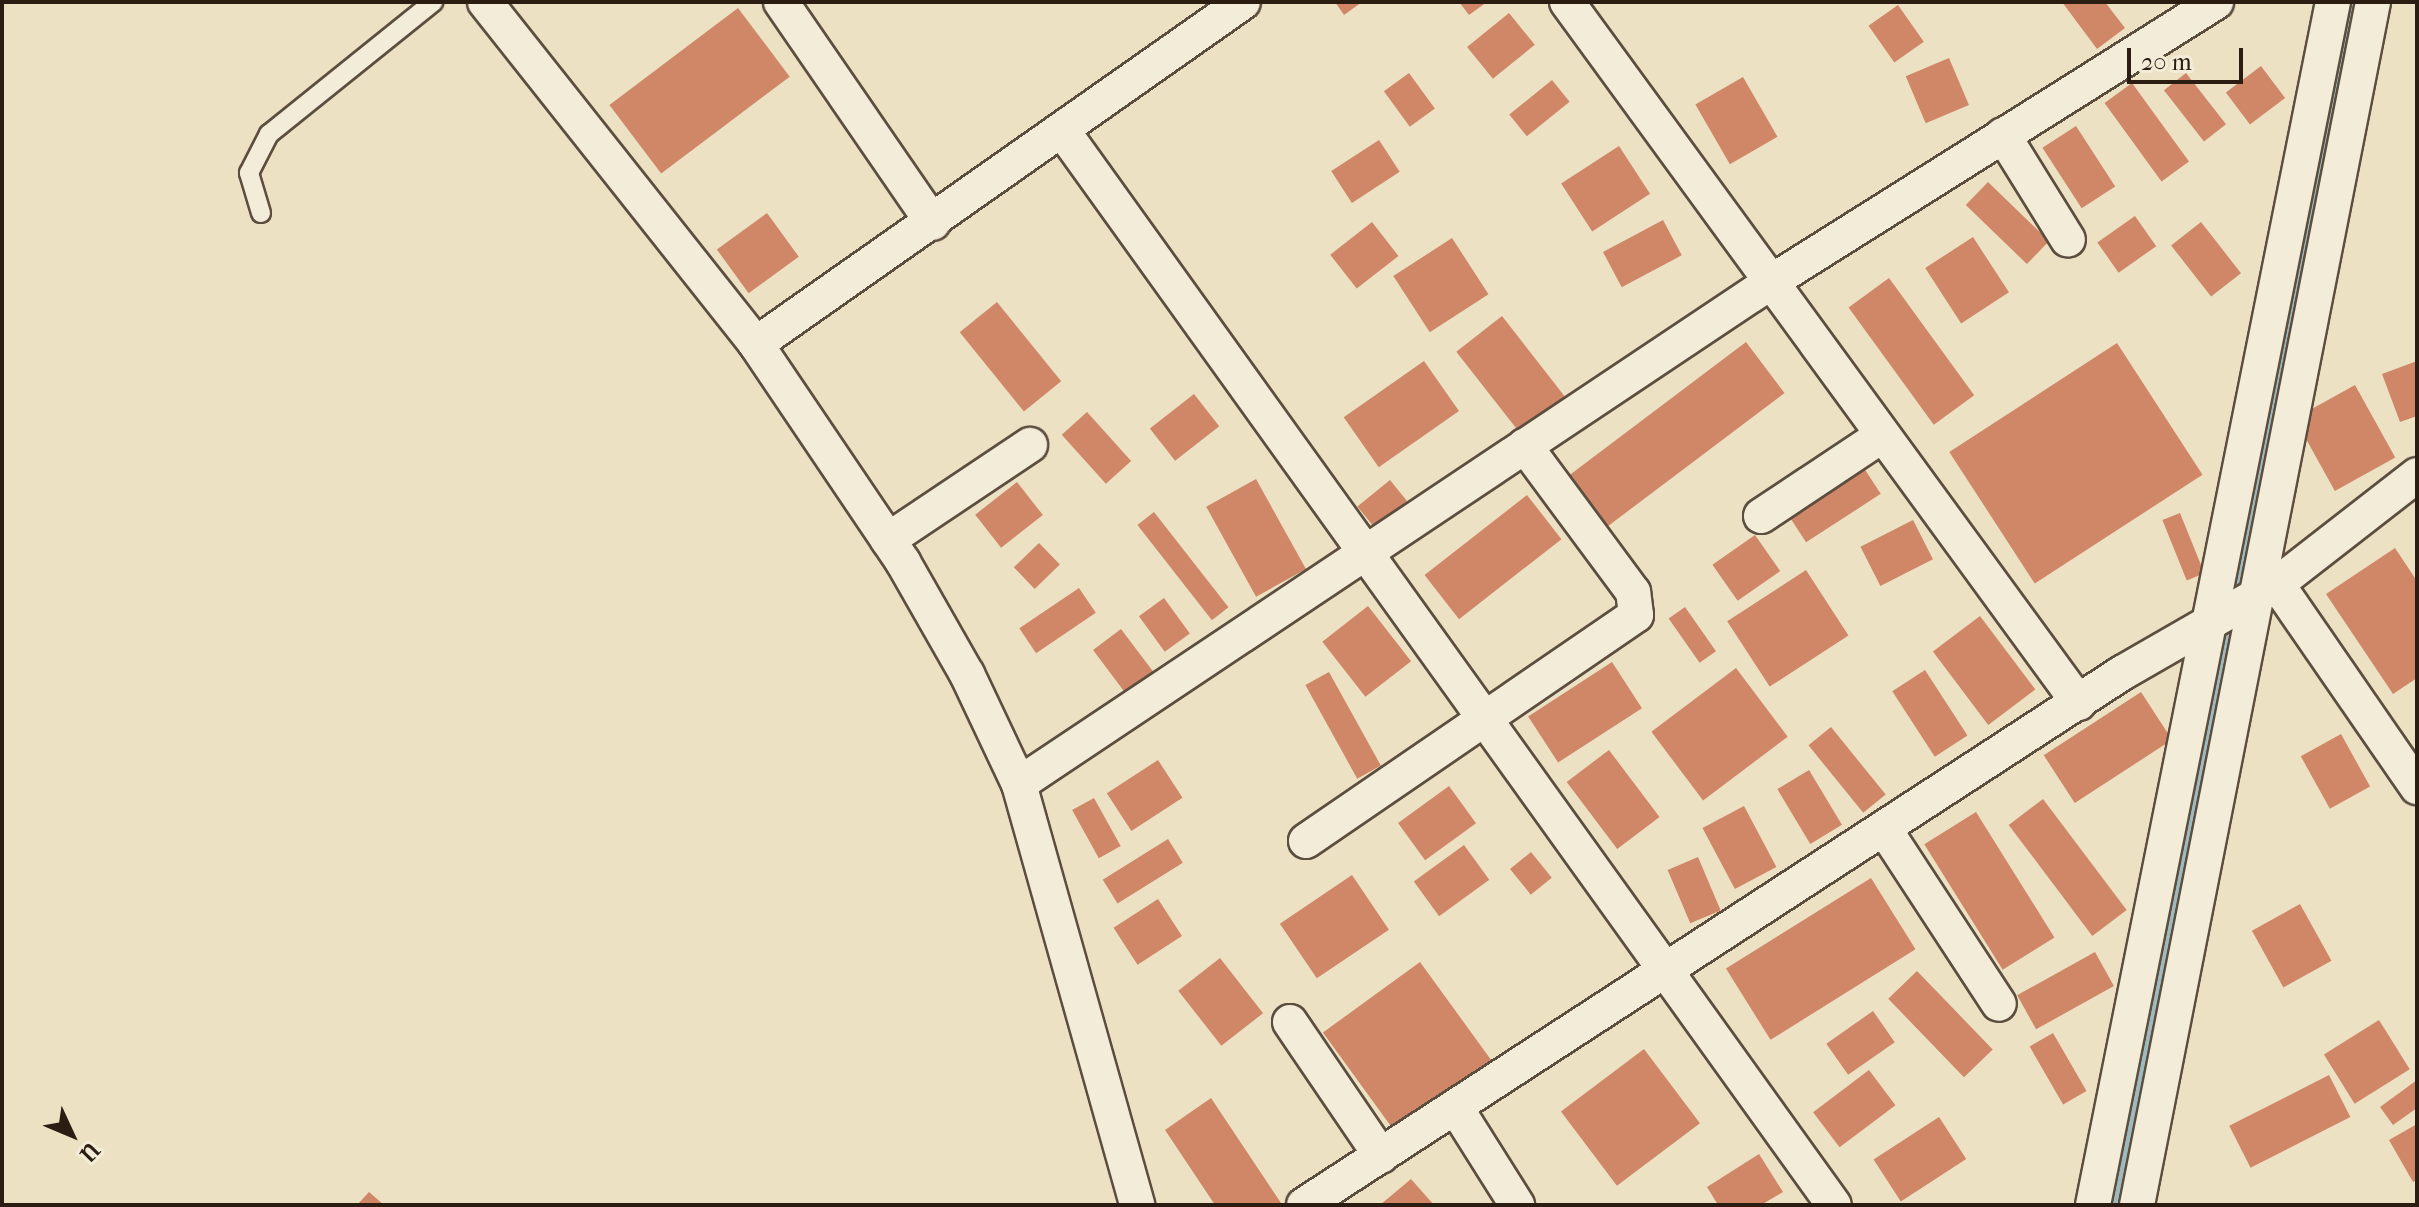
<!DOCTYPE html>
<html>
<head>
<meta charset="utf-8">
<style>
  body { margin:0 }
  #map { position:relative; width:2419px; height:1207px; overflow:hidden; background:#ede1c4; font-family:"IM FELL French Canon",serif }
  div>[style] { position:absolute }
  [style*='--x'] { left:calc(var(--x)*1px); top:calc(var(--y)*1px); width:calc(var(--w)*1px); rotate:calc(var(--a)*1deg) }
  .stream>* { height:12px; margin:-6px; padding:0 6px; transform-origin:6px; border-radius:6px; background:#9fbabf }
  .building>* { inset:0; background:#cf8768; transform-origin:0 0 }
  .roads { filter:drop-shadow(2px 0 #5c4e3f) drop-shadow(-2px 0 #5c4e3f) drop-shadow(0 2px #5c4e3f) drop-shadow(0 -2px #5c4e3f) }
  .service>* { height:18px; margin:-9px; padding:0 9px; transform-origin:9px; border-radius:9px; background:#f3ecd9 }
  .minor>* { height:34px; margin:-17px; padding:0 17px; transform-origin:17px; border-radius:17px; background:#f3ecd9 }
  span { translate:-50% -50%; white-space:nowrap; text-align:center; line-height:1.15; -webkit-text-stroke:6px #f3ecd9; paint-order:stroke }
  .frame { position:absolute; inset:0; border:4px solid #2c1d13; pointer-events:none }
  .north { position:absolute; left:32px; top:1095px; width:80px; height:80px; -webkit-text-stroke:6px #f3ecd9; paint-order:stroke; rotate:134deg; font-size:22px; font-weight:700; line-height:32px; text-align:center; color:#2c1d13 }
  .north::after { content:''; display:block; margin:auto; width:28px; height:36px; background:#2c1d13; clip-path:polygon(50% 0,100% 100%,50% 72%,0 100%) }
  .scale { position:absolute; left:2127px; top:48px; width:116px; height:36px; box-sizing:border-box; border:4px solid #2c1d13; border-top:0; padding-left:10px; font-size:24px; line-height:28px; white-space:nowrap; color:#2c1d13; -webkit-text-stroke:6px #f3ecd9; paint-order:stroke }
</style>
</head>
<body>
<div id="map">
  <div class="stream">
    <div style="--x:2114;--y:1205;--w:1227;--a:-78.76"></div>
  </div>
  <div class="building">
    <div style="clip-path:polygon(1335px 2px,1362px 2px,1344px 15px)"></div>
    <div style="clip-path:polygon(1459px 2px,1487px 2px,1469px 15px)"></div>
    <div style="clip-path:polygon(2062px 2px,2105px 2px,2125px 28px,2097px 49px)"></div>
    <div style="left:1898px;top:5px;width:45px;height:36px;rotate:55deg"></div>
    <div style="left:738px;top:8px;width:86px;height:161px;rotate:53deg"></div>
    <div style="left:1509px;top:13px;width:41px;height:54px;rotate:51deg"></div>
    <div style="left:1949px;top:58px;width:51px;height:47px;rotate:67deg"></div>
    <div style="left:2261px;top:66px;width:40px;height:44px;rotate:53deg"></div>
    <div style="left:1409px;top:73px;width:44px;height:31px;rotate:54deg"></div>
    <div style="left:2186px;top:73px;width:65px;height:28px;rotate:52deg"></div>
    <div style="left:1743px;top:77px;width:69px;height:55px;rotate:60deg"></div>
    <div style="left:1552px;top:80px;width:28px;height:55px;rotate:51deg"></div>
    <div style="left:2132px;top:83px;width:97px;height:34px;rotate:54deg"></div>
    <div style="left:2076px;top:126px;width:72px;height:40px;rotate:57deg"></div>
    <div style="left:1379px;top:140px;width:38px;height:57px;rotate:57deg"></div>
    <div style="left:1619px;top:146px;width:57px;height:69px;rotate:57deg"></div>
    <div style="left:1988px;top:182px;width:85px;height:32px;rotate:44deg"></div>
    <div style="left:767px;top:213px;width:54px;height:62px;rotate:54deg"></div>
    <div style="left:2135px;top:216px;width:37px;height:46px;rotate:55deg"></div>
    <div style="left:1663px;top:220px;width:40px;height:68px;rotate:62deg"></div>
    <div style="left:1372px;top:222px;width:43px;height:53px;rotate:52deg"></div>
    <div style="left:2201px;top:222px;width:65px;height:38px;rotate:52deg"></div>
    <div style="left:1973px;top:237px;width:66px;height:57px;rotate:57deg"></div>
    <div style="left:1452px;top:238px;width:67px;height:70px;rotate:57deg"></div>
    <div style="left:1889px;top:278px;width:145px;height:50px;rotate:54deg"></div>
    <div style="left:997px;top:302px;width:102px;height:48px;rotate:51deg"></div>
    <div style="left:1502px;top:316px;width:103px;height:58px;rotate:52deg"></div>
    <div style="left:1746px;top:342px;width:64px;height:235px;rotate:53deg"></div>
    <div style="left:2117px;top:343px;width:157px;height:200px;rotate:57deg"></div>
    <div style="left:1424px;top:361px;width:61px;height:98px;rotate:55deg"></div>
    <div style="clip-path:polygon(2417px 361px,2417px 416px,2400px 422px,2382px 374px)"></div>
    <div style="left:2355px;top:385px;width:83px;height:69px;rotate:61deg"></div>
    <div style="left:1194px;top:394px;width:41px;height:56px;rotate:52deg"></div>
    <div style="left:1087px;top:412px;width:66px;height:34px;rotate:48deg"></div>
    <div style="left:1860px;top:462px;width:38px;height:89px;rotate:57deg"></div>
    <div style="left:1256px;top:479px;width:103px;height:57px;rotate:61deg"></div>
    <div style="left:1390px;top:480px;width:27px;height:42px;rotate:51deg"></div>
    <div style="left:1017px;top:482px;width:42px;height:53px;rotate:52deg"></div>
    <div style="left:1527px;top:495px;width:56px;height:130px;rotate:52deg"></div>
    <div style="left:1154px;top:512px;width:121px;height:21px;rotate:52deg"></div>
    <div style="left:2180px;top:513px;width:65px;height:19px;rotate:68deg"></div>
    <div style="left:1913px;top:520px;width:44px;height:59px;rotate:63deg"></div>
    <div style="left:1755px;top:535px;width:44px;height:52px;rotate:55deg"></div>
    <div style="left:1039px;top:543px;width:30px;height:35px;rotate:46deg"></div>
    <div style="clip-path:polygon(2395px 548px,2417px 581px,2417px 678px,2393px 694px,2326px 594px)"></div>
    <div style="left:1806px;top:570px;width:78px;height:94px;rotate:57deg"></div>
    <div style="left:1079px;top:588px;width:30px;height:72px;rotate:56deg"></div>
    <div style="left:1164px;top:598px;width:44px;height:31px;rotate:54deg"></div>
    <div style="left:1368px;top:606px;width:70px;height:58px;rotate:52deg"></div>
    <div style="left:1685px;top:607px;width:54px;height:20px;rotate:55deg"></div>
    <div style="left:1980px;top:616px;width:92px;height:59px;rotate:53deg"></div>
    <div style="left:1121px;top:629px;width:58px;height:35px;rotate:53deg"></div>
    <div style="left:1612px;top:662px;width:55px;height:100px;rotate:57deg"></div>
    <div style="left:1736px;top:668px;width:86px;height:106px;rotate:53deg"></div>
    <div style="left:1925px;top:670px;width:78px;height:39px;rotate:57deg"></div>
    <div style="left:1329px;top:672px;width:107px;height:27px;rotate:61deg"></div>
    <div style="left:2141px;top:692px;width:57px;height:116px;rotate:57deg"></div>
    <div style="left:1831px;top:727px;width:87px;height:29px;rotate:51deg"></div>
    <div style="left:2341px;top:734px;width:60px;height:46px;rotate:61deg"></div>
    <div style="left:1609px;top:750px;width:84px;height:53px;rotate:53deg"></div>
    <div style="left:1158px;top:760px;width:45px;height:61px;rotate:57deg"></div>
    <div style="left:1809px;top:770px;width:64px;height:37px;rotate:59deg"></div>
    <div style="left:1449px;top:786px;width:46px;height:63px;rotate:54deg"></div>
    <div style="left:1094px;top:798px;width:55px;height:25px;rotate:61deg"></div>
    <div style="left:2043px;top:799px;width:139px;height:43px;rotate:53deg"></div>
    <div style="left:1744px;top:806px;width:69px;height:47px;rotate:62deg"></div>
    <div style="left:1976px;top:812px;width:148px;height:61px;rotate:58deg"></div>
    <div style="left:1168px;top:839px;width:28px;height:77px;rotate:58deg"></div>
    <div style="left:1464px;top:845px;width:43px;height:62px;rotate:54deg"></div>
    <div style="left:1531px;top:852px;width:33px;height:27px;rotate:51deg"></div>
    <div style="left:1698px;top:857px;width:58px;height:33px;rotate:67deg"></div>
    <div style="left:1352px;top:875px;width:66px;height:87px;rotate:56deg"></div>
    <div style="left:1871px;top:878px;width:84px;height:171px;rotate:58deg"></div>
    <div style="left:1158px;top:899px;width:44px;height:53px;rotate:57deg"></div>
    <div style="left:2300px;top:904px;width:65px;height:55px;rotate:61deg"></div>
    <div style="left:2095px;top:952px;width:39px;height:89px;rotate:61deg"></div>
    <div style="left:1220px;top:958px;width:70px;height:53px;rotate:52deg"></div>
    <div style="left:1420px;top:962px;width:121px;height:120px;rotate:54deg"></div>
    <div style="left:1917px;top:971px;width:109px;height:40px;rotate:46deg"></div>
    <div style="left:1873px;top:1011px;width:38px;height:57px;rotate:55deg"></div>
    <div style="left:2379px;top:1020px;width:58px;height:65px;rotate:58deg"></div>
    <div style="left:2053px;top:1033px;width:67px;height:27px;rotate:60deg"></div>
    <div style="left:1644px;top:1049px;width:93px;height:104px;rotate:53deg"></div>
    <div style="left:1869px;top:1070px;width:44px;height:70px;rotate:53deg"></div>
    <div style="left:2329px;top:1075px;width:47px;height:112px;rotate:63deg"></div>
    <div style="clip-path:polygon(2417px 1080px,2417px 1108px,2393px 1125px,2380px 1107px)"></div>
    <div style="clip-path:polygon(1211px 1098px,1281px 1203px,1277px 1205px,1215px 1205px,1165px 1130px)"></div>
    <div style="left:1939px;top:1117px;width:50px;height:78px;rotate:57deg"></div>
    <div style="clip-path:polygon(2417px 1124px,2417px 1180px,2413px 1182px,2389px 1140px)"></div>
    <div style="clip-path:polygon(1759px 1154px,1783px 1192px,1761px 1205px,1718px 1205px,1707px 1187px)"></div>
    <div style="clip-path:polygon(1411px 1179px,1434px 1205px,1380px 1205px)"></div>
    <div style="clip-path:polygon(369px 1192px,384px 1205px,357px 1205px)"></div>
  </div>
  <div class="roads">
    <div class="service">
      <div style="--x:261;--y:213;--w:42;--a:-106.7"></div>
      <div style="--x:249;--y:173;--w:44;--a:-62.9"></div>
      <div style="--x:269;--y:134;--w:211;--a:-38.8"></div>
    </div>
    <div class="minor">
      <div style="--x:485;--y:2;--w:436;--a:51.6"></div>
      <div style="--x:756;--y:344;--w:263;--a:56"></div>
      <div style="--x:903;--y:562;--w:129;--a:60.3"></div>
      <div style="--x:967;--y:674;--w:122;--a:64.7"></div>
      <div style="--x:1019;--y:784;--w:437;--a:74.3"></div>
      <div style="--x:781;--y:2;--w:268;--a:55.5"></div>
      <div style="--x:1567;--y:2;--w:868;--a:53.86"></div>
      <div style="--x:1062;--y:130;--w:1323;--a:54.32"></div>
      <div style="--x:2003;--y:135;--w:123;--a:58.2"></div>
      <div style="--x:756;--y:344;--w:595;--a:-35.08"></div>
      <div style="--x:1761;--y:516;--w:146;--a:-33.6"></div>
      <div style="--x:888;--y:540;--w:171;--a:-33.8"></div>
      <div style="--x:2277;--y:584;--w:247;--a:55.4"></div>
      <div style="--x:1019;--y:784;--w:904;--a:-33.73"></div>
      <div style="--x:1771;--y:282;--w:526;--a:-32.18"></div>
      <div style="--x:1887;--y:833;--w:204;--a:56.8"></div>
      <div style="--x:1306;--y:841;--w:400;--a:-34.4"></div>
      <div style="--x:1636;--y:615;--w:23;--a:-97"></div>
      <div style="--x:1633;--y:592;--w:182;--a:-126.5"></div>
      <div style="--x:1290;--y:1022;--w:162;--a:55.8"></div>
      <div style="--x:1456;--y:1108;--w:115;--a:57.8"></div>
      <div style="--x:1304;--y:1205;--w:976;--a:-33.04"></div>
      <div style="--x:2122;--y:673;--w:179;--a:-29.9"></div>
      <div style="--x:2277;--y:584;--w:177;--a:-37.9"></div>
      <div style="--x:2093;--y:1205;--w:1227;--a:-78.72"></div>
      <div style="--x:2137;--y:1205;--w:1226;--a:-78.9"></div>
    </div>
  </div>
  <div class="frame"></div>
  <div class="north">U</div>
  <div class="scale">20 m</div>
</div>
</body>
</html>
